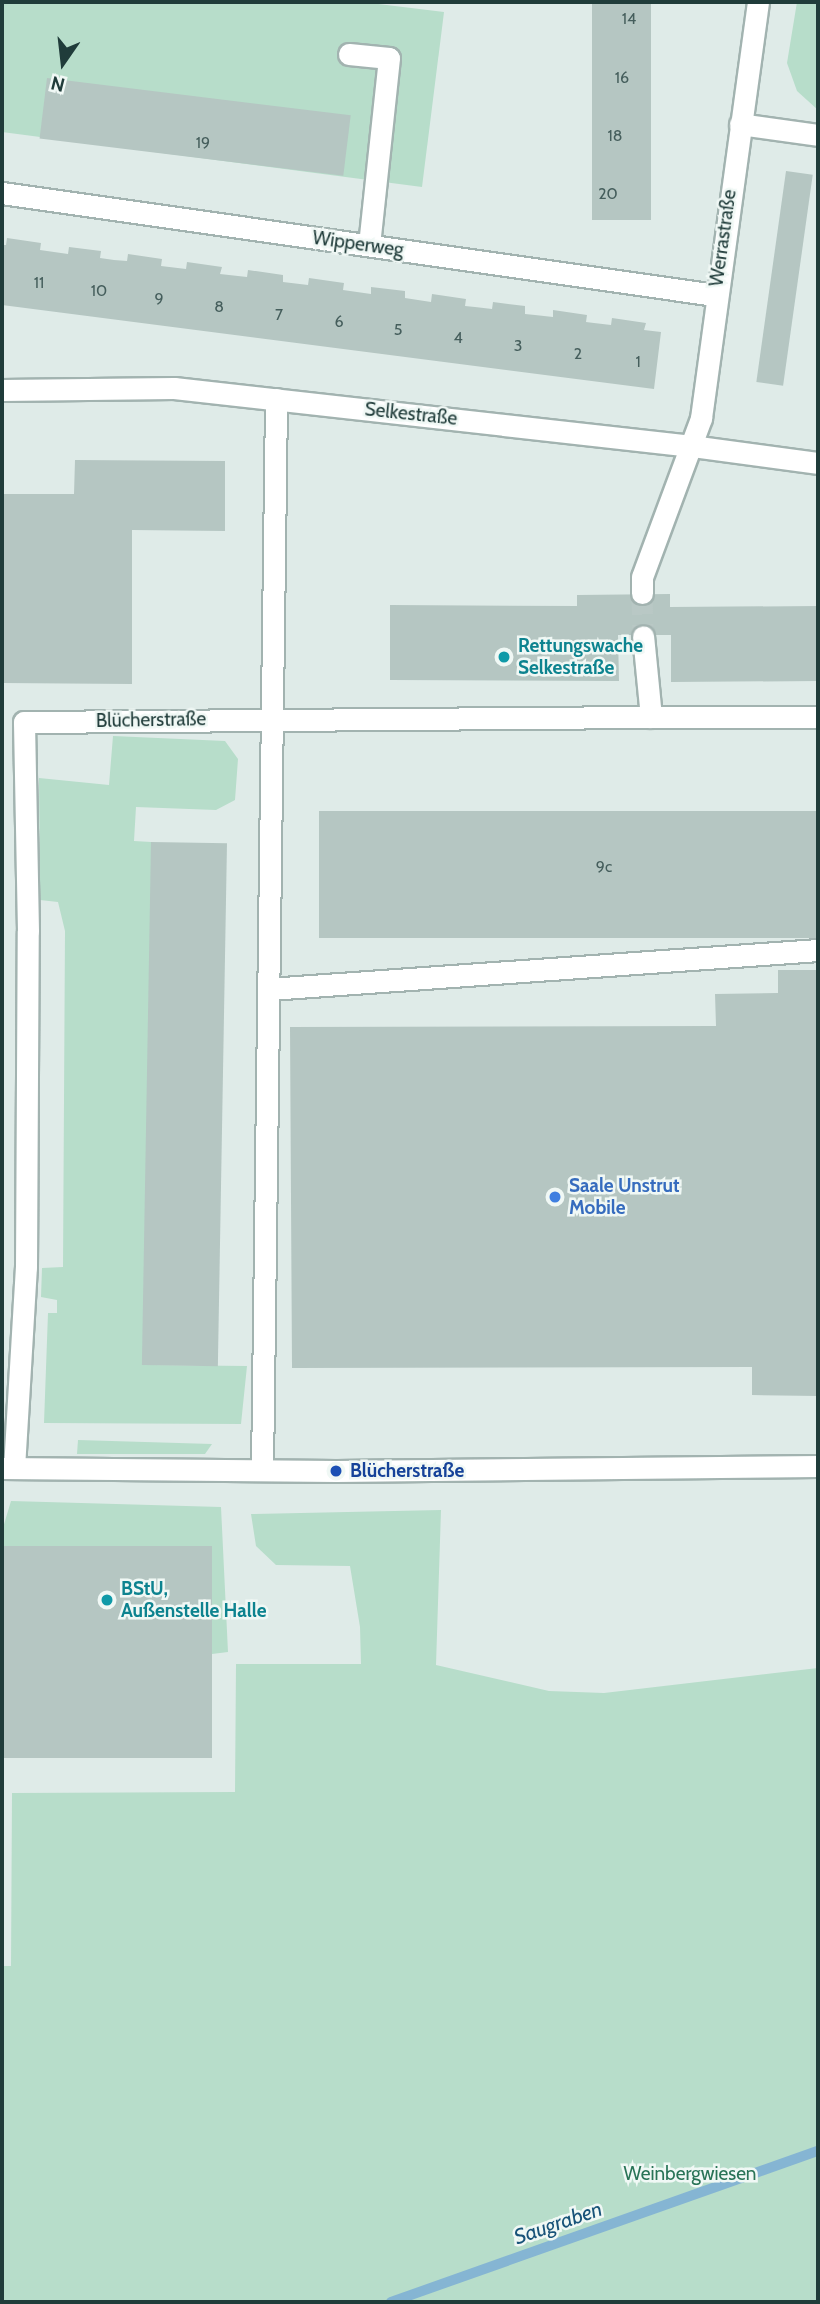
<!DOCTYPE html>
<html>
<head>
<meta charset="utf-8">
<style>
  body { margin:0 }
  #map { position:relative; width:820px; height:2304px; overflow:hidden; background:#dfebe8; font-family:Cabin,sans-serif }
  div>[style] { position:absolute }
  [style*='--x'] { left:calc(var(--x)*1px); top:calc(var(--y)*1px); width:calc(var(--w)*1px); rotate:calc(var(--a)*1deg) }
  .green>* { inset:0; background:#b7ddca }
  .stream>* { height:10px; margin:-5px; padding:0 5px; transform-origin:5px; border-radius:5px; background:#85b5d3 }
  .building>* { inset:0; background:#b5c6c2; transform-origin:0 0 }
  .minor-tunnel>* { height:21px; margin-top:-10.5px; transform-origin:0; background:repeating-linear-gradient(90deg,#b9c8c5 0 21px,transparent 0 31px) }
  .roads { filter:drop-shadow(2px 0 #a2b3b0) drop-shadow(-2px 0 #a2b3b0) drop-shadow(0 2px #a2b3b0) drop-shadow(0 -2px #a2b3b0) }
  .minor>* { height:21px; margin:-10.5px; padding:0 10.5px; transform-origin:10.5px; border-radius:10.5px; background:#fff }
  .dots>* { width:19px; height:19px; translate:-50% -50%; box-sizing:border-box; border:4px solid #f0f8f5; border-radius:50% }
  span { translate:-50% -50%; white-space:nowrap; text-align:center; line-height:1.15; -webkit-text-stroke:5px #f0f8f5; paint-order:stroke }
  .number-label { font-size:16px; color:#455e5c }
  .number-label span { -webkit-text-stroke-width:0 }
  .street-label { font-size:19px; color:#203c3a }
  .culture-label { font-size:19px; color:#0d838f; font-weight:700 }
  .left { translate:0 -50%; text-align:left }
  .shop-label { font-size:19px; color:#366cbe; font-weight:700 }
  .transit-label { font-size:19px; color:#164399; font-weight:700 }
  .park-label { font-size:19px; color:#297457 }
  .water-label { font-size:21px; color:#185379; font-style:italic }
  .frame { position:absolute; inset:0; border:4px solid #203c3a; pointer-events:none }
  .north { position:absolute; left:28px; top:28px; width:70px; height:70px; -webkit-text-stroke:5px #f0f8f5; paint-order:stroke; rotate:194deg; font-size:19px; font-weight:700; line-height:28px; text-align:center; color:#203c3a }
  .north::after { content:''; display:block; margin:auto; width:24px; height:32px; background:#203c3a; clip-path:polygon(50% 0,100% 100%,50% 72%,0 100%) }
</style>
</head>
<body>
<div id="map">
  <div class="green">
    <div style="clip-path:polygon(2px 2px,362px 2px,444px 12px,422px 187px,2px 132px)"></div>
    <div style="clip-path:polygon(797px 2px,818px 2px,818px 110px,797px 91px,787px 63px)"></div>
    <div style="clip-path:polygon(113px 736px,225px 741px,238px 759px,235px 800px,216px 810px,136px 807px,134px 841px,151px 842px,151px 1365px,247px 1366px,241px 1424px,44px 1423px,48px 1313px,57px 1313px,57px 1300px,41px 1297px,42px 1268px,63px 1267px,65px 931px,58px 902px,40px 900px,39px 778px,109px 785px)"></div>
    <div style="clip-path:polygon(78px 1440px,212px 1444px,205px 1454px,77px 1454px)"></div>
    <div style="clip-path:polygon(11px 1501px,221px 1507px,228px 1652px,212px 1654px,212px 1546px,2px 1546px,2px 1531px)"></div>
    <div style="clip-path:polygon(441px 1510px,436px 1665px,549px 1691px,604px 1693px,818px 1668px,818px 2302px,2px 2302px,2px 1966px,11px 1966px,12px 1793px,235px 1792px,236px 1664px,361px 1664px,360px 1627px,350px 1566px,276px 1565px,256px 1546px,251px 1514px)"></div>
  </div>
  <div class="stream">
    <div style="--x:391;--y:2302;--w:453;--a:-19.5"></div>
  </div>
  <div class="building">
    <div style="left:592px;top:2px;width:59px;height:218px"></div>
    <div style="left:47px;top:78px;width:306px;height:61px;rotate:7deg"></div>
    <div style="left:786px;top:171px;width:27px;height:213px;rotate:8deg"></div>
    <div style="clip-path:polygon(7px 238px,41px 243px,40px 250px,68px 254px,69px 247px,101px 251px,100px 258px,114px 260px,127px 261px,128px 254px,162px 259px,161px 266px,186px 269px,187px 262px,222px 267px,220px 274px,247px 277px,248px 270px,283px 275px,283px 282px,308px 285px,309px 278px,344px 283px,343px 290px,371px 294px,371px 287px,405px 291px,405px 298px,431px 302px,432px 294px,466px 299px,465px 306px,475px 307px,492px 309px,493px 302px,525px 306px,525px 314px,535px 315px,553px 317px,553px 310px,587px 315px,586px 322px,594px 323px,611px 325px,612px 318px,646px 323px,644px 330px,661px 332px,654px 389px,2px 305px,2px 245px,6px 245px)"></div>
    <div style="clip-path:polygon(75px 460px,225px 461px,225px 531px,132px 530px,132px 684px,2px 683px,2px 494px,74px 494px)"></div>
    <div style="clip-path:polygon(670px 594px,670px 607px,818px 606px,818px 681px,671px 682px,671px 635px,618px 635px,619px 681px,390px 680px,390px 605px,577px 606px,577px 595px)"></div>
    <div style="left:818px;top:811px;width:127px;height:499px;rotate:90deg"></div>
    <div style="left:151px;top:842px;width:76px;height:523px;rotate:1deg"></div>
    <div style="clip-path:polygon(778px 970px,818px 970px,818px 1396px,752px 1395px,752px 1367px,292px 1368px,290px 1027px,716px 1026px,715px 994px,778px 993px)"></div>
    <div style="left:2px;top:1546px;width:210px;height:212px"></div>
  </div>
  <div class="minor-tunnel">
    <div style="--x:642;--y:593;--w:43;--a:88.7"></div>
  </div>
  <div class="roads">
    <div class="minor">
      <div style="--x:349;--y:54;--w:40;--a:5.7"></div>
      <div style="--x:389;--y:58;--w:188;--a:96.1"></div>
      <div style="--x:740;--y:124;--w:79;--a:8"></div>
      <div style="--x:2;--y:193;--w:720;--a:8.14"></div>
      <div style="--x:2;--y:390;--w:172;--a:-0.7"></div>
      <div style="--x:174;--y:388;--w:521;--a:6.39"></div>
      <div style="--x:692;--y:446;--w:127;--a:7.7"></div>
      <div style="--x:642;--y:593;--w:16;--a:-90"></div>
      <div style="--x:642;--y:577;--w:170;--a:-69.6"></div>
      <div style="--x:701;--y:418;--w:420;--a:-82.2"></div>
      <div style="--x:651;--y:717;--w:167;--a:0"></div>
      <div style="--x:269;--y:989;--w:550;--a:-4.06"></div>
      <div style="--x:2;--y:1468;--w:334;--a:0.5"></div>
      <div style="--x:336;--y:1471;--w:482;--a:-0.6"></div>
      <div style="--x:14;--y:1468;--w:201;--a:-86.6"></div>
      <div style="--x:26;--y:1267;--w:336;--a:-89.7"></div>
      <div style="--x:28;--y:931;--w:209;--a:-91.1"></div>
      <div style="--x:24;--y:722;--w:627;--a:-0.46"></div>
      <div style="--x:651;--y:717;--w:81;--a:-95.6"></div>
      <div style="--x:262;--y:1470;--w:1071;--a:-89.25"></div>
    </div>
  </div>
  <div class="dots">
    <div style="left:504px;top:657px;background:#0f9aa8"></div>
    <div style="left:555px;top:1197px;background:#3f7fe0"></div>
    <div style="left:336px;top:1471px;background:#1a4fb4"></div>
    <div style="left:107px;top:1600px;background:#0f9aa8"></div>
  </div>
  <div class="number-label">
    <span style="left:629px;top:19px">14</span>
    <span style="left:622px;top:78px">16</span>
    <span style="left:615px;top:136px">18</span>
    <span style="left:203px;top:143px">19</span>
    <span style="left:608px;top:194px">20</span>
    <span style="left:39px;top:283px">11</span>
    <span style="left:99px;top:291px">10</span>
    <span style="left:159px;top:299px">9</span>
    <span style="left:219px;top:307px">8</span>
    <span style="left:279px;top:315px">7</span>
    <span style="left:339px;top:322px">6</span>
    <span style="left:398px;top:330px">5</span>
    <span style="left:458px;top:338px">4</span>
    <span style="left:518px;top:346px">3</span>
    <span style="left:578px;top:354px">2</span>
    <span style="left:638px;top:362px">1</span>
    <span style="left:604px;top:867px">9c</span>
  </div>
  <div class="street-label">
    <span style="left:723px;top:238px;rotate:-82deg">Werrastraße</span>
    <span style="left:358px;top:244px;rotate:8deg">Wipperweg</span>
    <span style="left:411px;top:414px;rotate:6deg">Selkestraße</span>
    <span style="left:151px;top:720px;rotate:-1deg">Blücherstraße</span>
  </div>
  <div class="culture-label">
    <span class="left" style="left:518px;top:657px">Rettungswache<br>Selkestraße</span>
    <span class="left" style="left:121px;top:1600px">BStU,<br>Außenstelle Halle</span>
  </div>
  <div class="shop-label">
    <span class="left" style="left:569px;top:1197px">Saale Unstrut<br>Mobile</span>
  </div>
  <div class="transit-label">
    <span class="left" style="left:350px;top:1471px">Blücherstraße</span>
  </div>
  <div class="park-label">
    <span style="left:690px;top:2174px">Weinbergwiesen</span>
  </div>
  <div class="water-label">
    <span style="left:558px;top:2223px;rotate:-19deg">Saugraben</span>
  </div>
  <div class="frame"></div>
  <div class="north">N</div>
</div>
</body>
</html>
